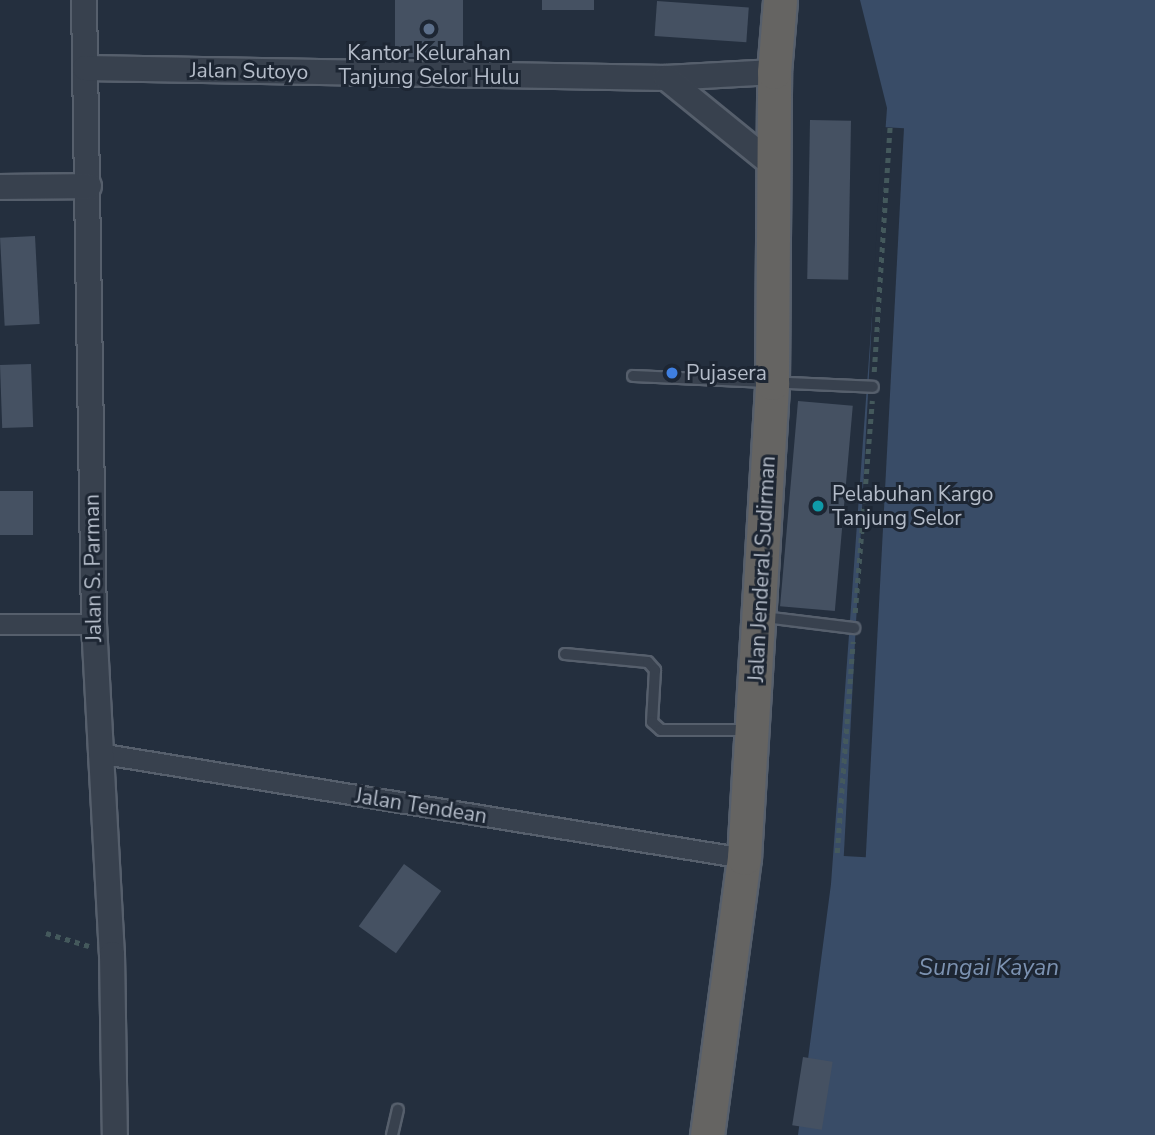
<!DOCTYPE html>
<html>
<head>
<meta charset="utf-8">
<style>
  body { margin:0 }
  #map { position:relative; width:1155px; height:1135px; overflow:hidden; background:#242f3e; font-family:"Nunito Sans",sans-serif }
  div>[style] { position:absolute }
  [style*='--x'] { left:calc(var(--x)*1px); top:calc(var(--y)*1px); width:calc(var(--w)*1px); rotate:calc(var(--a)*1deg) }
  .water>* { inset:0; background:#394c67 }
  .pier>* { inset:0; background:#242f3e; transform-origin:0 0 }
  .building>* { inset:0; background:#455162; transform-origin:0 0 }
  .path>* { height:4.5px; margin-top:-2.25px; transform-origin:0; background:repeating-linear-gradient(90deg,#44595c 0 5px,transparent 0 10px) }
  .roads { filter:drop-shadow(2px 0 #565f6c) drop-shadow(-2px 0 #565f6c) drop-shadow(0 2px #565f6c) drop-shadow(0 -2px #565f6c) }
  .service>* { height:10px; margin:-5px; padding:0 5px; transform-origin:5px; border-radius:5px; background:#38414e }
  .minor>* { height:19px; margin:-9.5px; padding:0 9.5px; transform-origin:9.5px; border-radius:9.5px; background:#38414e }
  .tertiary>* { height:24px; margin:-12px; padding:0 12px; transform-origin:12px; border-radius:12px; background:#38414e }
  .trunk>* { height:33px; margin:-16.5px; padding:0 16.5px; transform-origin:16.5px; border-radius:16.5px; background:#656462 }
  .dots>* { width:19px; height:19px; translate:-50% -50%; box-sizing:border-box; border:4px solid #1d2633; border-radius:50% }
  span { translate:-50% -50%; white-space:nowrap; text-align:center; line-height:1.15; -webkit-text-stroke:6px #1d2633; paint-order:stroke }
  .poi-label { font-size:21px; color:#b4bcc9 }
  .left { translate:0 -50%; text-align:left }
  .street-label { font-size:21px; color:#b4bcc9 }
  .water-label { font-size:23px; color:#7c92b1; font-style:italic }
</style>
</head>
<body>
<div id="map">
  <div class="water">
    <div style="clip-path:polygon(860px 0,1155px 0,1155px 1135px,798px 1135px,831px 884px,887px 108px)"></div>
  </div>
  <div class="pier">
    <div style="left:882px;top:127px;width:22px;height:730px;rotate:3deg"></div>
  </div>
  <div class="building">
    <div style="left:395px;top:0;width:68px;height:57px"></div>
    <div style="left:542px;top:0;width:52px;height:10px"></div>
    <div style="left:657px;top:1px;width:92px;height:35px;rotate:4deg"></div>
    <div style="left:810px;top:120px;width:41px;height:159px;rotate:1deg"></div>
    <div style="left:35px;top:236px;width:88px;height:35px;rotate:87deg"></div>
    <div style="left:31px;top:364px;width:63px;height:31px;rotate:88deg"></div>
    <div style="left:798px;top:401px;width:55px;height:206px;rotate:5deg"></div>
    <div style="left:0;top:491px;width:33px;height:44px"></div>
    <div style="left:404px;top:864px;width:46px;height:77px;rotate:36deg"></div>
    <div style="left:803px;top:1057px;width:30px;height:69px;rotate:9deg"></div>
  </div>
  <div class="path">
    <div style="--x:874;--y:372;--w:248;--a:-86.3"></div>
    <div style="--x:855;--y:613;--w:213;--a:-85.4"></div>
    <div style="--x:837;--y:853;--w:212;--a:-85.7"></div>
    <div style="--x:46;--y:933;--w:45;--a:16.8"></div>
  </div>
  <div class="roads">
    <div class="service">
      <div style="--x:633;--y:376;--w:240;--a:2.6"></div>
      <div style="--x:764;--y:617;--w:91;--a:7"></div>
      <div style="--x:565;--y:654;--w:83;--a:5.5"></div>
      <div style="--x:648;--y:662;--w:11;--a:49"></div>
      <div style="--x:655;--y:670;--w:52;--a:93.3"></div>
      <div style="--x:652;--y:722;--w:12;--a:42"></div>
      <div style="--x:661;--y:730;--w:84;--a:0"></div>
      <div style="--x:392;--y:1135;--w:26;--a:-77"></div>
    </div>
    <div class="minor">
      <div style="--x:0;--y:624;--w:94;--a:0"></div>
      <div style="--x:98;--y:753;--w:654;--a:9.23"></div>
    </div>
    <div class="tertiary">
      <div style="--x:84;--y:0;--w:624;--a:89.08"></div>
      <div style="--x:94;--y:624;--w:330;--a:86.9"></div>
      <div style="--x:112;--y:954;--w:181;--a:89.1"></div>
      <div style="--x:85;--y:68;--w:581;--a:0.99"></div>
      <div style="--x:666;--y:78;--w:108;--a:-3.2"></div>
      <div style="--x:666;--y:78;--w:138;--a:39.1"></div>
      <div style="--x:0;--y:187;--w:89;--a:-0.6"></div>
    </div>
    <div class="trunk">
      <div style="--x:707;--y:1135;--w:279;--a:-82.4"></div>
      <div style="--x:744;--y:858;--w:476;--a:-86.6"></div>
      <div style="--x:772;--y:383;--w:311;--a:-89.6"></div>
      <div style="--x:774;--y:72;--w:72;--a:-85.2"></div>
    </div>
  </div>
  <div class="dots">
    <div style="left:429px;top:29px;background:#5c6f8a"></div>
    <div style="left:672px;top:373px;background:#3f7fe0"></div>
    <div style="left:818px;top:506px;background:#0f9aa8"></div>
  </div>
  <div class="poi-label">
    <span style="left:429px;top:65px">Kantor Kelurahan<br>Tanjung Selor Hulu</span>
    <span class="left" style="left:686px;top:373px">Pujasera</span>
    <span class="left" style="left:832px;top:506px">Pelabuhan Kargo<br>Tanjung Selor</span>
  </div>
  <div class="street-label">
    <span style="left:249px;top:71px;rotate:1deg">Jalan Sutoyo</span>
    <span style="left:93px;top:568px;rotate:-91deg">Jalan S. Parman</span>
    <span style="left:762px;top:569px;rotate:-87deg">Jalan Jenderal Sudirman</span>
    <span style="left:421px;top:806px;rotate:9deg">Jalan Tendean</span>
  </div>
  <div class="water-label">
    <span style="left:989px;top:968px">Sungai Kayan</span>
  </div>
</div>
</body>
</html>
